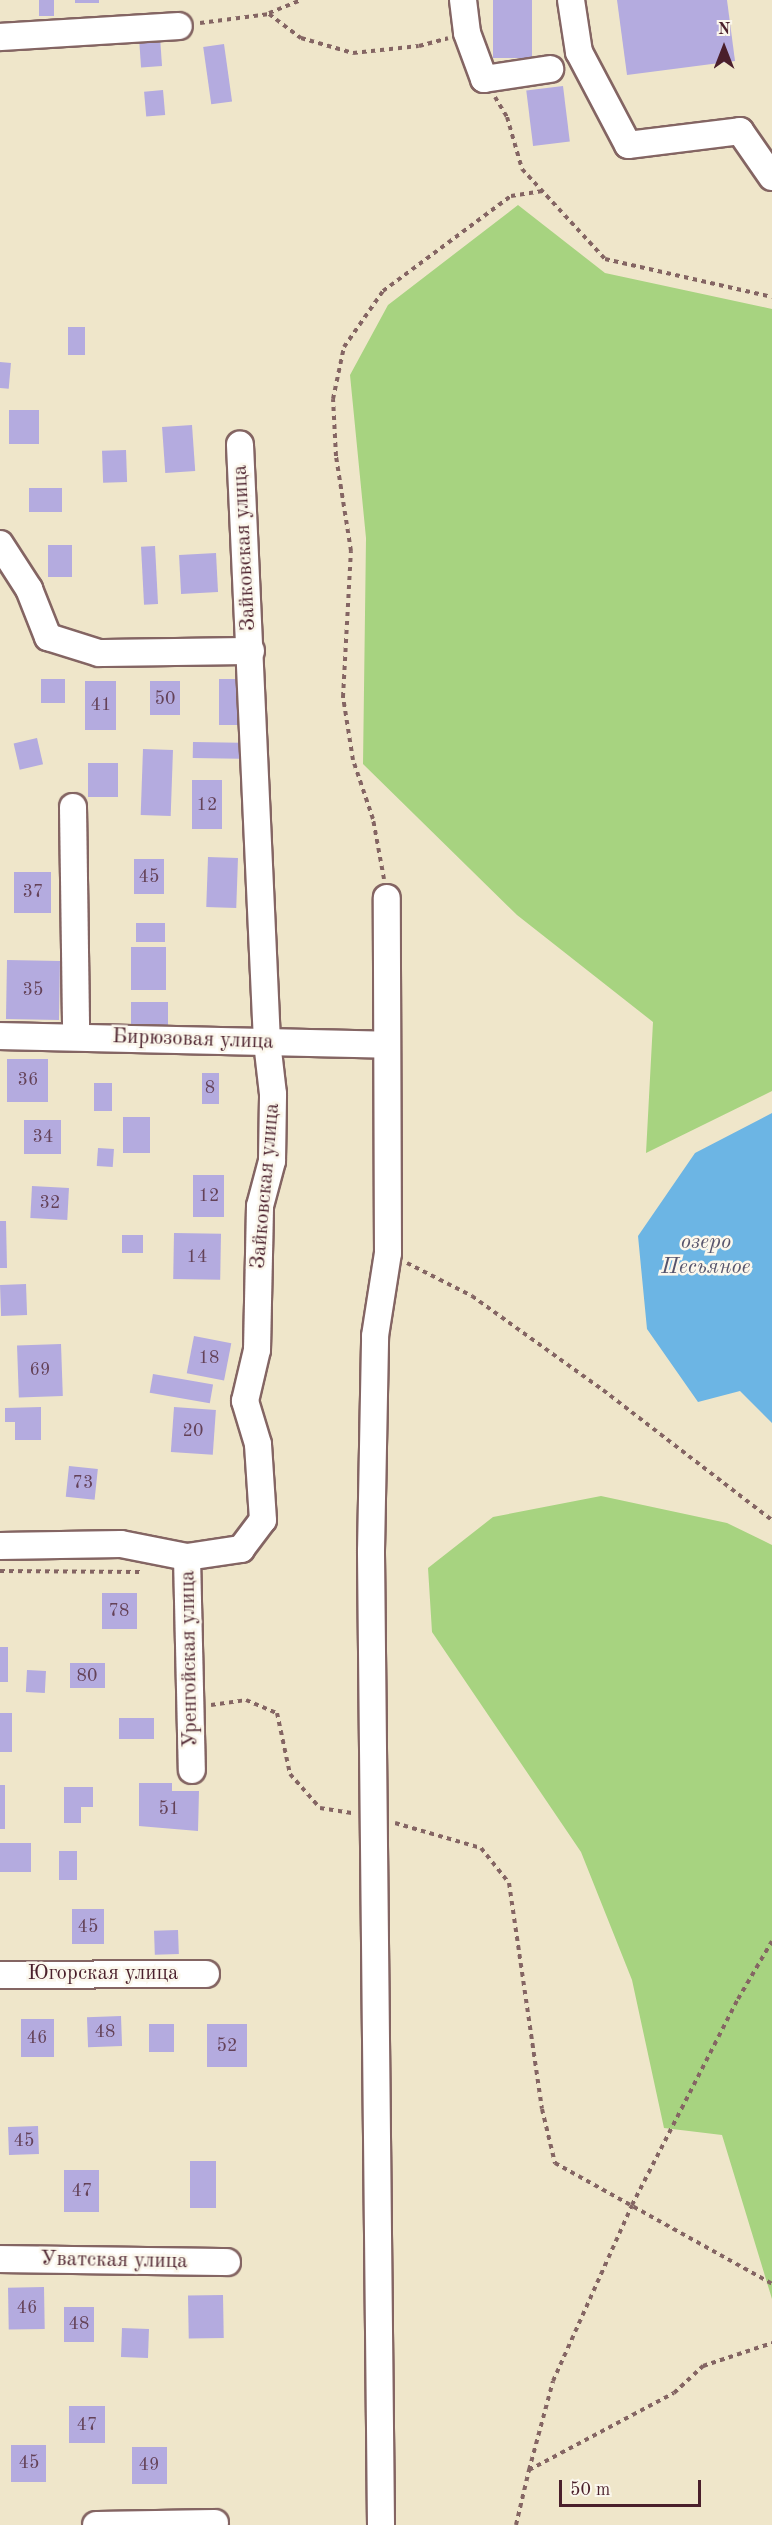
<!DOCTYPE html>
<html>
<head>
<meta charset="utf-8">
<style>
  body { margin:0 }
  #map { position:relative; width:772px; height:2525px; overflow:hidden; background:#efe6ca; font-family:"Old Standard TT",serif }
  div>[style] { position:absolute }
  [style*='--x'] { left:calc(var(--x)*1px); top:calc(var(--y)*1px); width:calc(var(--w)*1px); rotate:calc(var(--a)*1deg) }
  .green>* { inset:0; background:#a7d380 }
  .water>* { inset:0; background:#6cb5e4 }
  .building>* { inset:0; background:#b4abdf; transform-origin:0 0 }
  .path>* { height:4px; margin-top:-2px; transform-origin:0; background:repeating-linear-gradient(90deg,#846563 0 4.5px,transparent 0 9px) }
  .roads { filter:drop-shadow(2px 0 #846563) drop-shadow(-2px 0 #846563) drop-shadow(0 2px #846563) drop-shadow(0 -2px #846563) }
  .minor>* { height:26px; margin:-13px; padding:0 13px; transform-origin:13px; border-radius:13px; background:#fff }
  span { translate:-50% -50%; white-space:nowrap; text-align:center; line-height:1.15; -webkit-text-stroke:5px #fbf7ec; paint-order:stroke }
  .number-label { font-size:18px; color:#644258 }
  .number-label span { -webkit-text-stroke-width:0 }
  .street-label { font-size:21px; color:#4a1f2b }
  .water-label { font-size:22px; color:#56546c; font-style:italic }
  .north { position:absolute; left:694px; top:18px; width:60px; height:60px; -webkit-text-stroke:4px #fbf7ec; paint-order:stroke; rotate:0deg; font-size:16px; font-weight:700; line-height:24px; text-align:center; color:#4a1f2b }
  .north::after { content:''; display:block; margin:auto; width:21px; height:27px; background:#4a1f2b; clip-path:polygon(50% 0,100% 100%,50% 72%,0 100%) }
  .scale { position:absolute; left:559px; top:2480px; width:142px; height:27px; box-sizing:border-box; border:3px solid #4a1f2b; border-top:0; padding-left:8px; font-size:18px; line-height:21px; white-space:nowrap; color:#4a1f2b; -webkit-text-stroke:4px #fbf7ec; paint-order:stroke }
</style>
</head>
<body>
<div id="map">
  <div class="green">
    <div style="clip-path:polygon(518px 205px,605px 273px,772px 309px,772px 1091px,646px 1153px,653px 1022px,517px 915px,363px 764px,366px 538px,350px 375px,388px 305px)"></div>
    <div style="clip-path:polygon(601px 1496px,727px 1523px,772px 1545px,772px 2299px,722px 2135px,664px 2128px,632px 1980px,581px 1852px,432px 1632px,428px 1568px,493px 1517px)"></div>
  </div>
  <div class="water">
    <div style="clip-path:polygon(772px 1113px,772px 1423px,740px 1391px,698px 1402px,647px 1329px,638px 1236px,695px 1153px)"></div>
  </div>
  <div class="building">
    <div style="left:39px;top:0;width:15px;height:16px"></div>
    <div style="left:75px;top:0;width:24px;height:3px"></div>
    <div style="left:493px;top:0;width:39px;height:58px"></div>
    <div style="clip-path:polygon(617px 0,727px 0,735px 61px,627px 75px)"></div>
    <div style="left:160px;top:37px;width:29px;height:21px;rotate:86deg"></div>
    <div style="left:224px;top:44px;width:58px;height:21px;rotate:82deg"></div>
    <div style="left:563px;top:86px;width:56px;height:37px;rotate:83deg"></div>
    <div style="left:163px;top:90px;width:25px;height:19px;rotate:85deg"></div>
    <div style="left:68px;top:327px;width:17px;height:28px"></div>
    <div style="left:0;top:362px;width:11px;height:26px;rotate:5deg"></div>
    <div style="left:9px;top:410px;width:30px;height:34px"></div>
    <div style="left:192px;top:425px;width:46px;height:30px;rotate:86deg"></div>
    <div style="left:126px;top:450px;width:32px;height:24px;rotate:88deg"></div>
    <div style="left:62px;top:488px;width:24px;height:33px;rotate:90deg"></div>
    <div style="left:48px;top:545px;width:24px;height:32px"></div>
    <div style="left:155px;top:546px;width:58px;height:14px;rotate:87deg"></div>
    <div style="left:216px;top:553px;width:39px;height:37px;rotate:87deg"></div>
    <div style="left:65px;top:679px;width:24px;height:24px;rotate:90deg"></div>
    <div style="left:219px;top:679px;width:24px;height:46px"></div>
    <div style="left:85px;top:681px;width:31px;height:49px"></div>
    <div style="left:180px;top:681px;width:34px;height:30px;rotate:90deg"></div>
    <div style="left:37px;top:738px;width:27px;height:24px;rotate:77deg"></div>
    <div style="left:193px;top:742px;width:47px;height:16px;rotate:1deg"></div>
    <div style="left:143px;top:749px;width:30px;height:66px;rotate:2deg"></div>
    <div style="left:88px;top:763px;width:30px;height:34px"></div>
    <div style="left:192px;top:780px;width:30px;height:49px"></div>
    <div style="left:208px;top:857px;width:30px;height:50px;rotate:2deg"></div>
    <div style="left:164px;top:859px;width:35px;height:30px;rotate:90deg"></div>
    <div style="left:14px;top:872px;width:37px;height:41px"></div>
    <div style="left:136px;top:923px;width:29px;height:19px"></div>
    <div style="left:131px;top:947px;width:35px;height:43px"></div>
    <div style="left:7px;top:960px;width:53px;height:59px;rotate:1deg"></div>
    <div style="left:131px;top:1002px;width:37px;height:24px"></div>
    <div style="left:7px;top:1059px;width:41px;height:43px"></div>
    <div style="left:202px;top:1073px;width:17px;height:31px"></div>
    <div style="left:94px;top:1083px;width:18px;height:28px"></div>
    <div style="left:123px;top:1117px;width:27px;height:36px"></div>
    <div style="left:24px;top:1120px;width:37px;height:34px"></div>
    <div style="left:98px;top:1148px;width:16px;height:18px;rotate:4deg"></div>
    <div style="left:193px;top:1175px;width:31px;height:42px"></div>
    <div style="left:32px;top:1186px;width:37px;height:32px;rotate:3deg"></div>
    <div style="clip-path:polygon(0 1221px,6px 1221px,7px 1268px,0 1268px)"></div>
    <div style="left:174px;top:1233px;width:47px;height:46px;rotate:1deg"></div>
    <div style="left:122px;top:1235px;width:21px;height:18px"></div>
    <div style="left:26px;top:1284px;width:31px;height:26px;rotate:88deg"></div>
    <div style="left:194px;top:1336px;width:38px;height:38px;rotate:11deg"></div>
    <div style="left:61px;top:1344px;width:52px;height:44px;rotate:88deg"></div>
    <div style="left:153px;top:1374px;width:61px;height:19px;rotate:10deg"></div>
    <div style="clip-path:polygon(41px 1407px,41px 1440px,15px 1440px,15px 1422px,5px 1422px,5px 1408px)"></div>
    <div style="left:174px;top:1407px;width:42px;height:45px;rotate:4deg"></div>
    <div style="left:69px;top:1466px;width:29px;height:31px;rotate:6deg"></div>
    <div style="left:102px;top:1593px;width:35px;height:36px"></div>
    <div style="left:0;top:1647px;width:8px;height:35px"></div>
    <div style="left:70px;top:1663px;width:35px;height:25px"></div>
    <div style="left:27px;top:1670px;width:19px;height:22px;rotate:3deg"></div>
    <div style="left:12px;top:1713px;width:39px;height:12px;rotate:90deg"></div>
    <div style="left:154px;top:1718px;width:21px;height:35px;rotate:90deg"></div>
    <div style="clip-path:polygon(139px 1783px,172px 1783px,172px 1791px,199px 1791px,198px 1831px,139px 1826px)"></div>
    <div style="left:0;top:1785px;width:5px;height:44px"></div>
    <div style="clip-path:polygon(64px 1787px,93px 1787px,93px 1807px,81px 1807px,81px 1823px,64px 1823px)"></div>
    <div style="left:0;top:1843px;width:31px;height:29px"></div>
    <div style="left:59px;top:1851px;width:18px;height:29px"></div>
    <div style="left:72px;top:1909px;width:32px;height:35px"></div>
    <div style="left:178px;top:1930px;width:24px;height:24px;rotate:88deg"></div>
    <div style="left:121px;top:2016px;width:30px;height:34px;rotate:88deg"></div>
    <div style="left:21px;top:2019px;width:33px;height:38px"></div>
    <div style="left:149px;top:2024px;width:25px;height:28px"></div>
    <div style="left:247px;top:2024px;width:43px;height:40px;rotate:90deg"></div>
    <div style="left:38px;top:2126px;width:28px;height:30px;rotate:88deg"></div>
    <div style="left:190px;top:2161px;width:26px;height:47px"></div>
    <div style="left:64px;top:2170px;width:35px;height:42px"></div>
    <div style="left:44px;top:2287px;width:42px;height:36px;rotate:89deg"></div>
    <div style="left:223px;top:2295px;width:43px;height:35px;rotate:89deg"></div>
    <div style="left:64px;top:2307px;width:30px;height:35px"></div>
    <div style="left:122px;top:2328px;width:27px;height:29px;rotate:2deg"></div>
    <div style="left:69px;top:2406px;width:36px;height:37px"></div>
    <div style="left:11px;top:2445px;width:35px;height:37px"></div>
    <div style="left:132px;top:2447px;width:35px;height:37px"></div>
  </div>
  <div class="path">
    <div style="--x:269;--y:13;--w:35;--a:-22"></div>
    <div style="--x:200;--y:23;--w:70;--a:-7.4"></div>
    <div style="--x:269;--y:14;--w:40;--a:37"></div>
    <div style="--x:301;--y:38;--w:54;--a:16.1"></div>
    <div style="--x:353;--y:53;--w:66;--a:-6.1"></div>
    <div style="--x:419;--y:46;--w:30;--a:-15"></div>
    <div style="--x:495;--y:97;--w:23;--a:59"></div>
    <div style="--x:507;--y:117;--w:54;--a:73.9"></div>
    <div style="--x:522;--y:169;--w:122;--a:47.3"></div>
    <div style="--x:605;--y:259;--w:171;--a:12.8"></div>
    <div style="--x:384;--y:879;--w:61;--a:-100.4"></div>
    <div style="--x:373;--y:819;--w:62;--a:-108.7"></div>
    <div style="--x:353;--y:760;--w:64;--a:-99"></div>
    <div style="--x:343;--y:697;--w:146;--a:-86.9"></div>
    <div style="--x:351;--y:551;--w:96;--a:-99"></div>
    <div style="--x:336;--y:456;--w:57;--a:-93"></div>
    <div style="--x:333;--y:399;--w:53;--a:-78.1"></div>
    <div style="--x:344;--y:347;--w:68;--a:-55.1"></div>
    <div style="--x:383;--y:291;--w:159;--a:-36.6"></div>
    <div style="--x:511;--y:196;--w:32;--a:-9"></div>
    <div style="--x:407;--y:1263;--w:73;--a:26.9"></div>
    <div style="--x:472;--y:1296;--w:161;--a:35.7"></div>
    <div style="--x:603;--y:1390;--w:213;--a:37.6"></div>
    <div style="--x:0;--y:1571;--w:140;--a:0.4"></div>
    <div style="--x:211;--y:1705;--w:35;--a:-8"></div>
    <div style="--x:246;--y:1700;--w:34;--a:23"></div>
    <div style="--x:277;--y:1713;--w:62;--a:78"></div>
    <div style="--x:290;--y:1774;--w:45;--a:48.6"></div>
    <div style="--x:320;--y:1808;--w:32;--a:9"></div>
    <div style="--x:395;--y:1823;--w:90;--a:16.2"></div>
    <div style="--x:481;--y:1848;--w:45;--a:51.3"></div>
    <div style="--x:509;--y:1883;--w:228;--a:81.7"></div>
    <div style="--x:542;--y:2109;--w:56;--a:76.5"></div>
    <div style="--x:555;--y:2163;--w:248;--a:29.1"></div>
    <div style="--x:529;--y:2470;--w:92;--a:-74.9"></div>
    <div style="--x:553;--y:2381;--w:193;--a:-65.8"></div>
    <div style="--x:632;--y:2205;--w:232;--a:-62.8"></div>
    <div style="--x:738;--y:1999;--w:67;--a:-59.6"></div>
    <div style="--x:516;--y:2525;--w:57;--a:-76.7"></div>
    <div style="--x:529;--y:2470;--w:164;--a:-28"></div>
    <div style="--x:674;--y:2393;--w:40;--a:-43"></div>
    <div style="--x:703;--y:2366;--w:73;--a:-18.4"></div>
  </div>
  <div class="roads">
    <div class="minor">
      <div style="--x:463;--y:0;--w:33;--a:83"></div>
      <div style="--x:467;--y:33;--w:49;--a:69.7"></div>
      <div style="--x:484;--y:79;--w:67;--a:-8.6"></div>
      <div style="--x:571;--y:0;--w:53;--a:81.3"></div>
      <div style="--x:579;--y:52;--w:105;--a:62.2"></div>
      <div style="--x:628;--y:145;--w:113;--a:-7.1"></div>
      <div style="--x:740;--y:131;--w:56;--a:55.2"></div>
      <div style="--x:0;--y:37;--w:179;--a:-3.5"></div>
      <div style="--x:0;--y:544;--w:54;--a:57.2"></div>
      <div style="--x:29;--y:589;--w:52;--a:68.4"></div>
      <div style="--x:48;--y:637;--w:53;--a:17.4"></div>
      <div style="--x:99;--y:653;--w:152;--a:-0.8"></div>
      <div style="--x:73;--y:807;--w:229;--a:89.2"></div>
      <div style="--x:0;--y:1036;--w:386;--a:1.3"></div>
      <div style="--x:0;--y:1546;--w:121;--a:-0.9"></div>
      <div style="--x:121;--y:1544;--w:67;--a:11.1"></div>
      <div style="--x:187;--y:1557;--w:213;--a:88.7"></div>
      <div style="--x:187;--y:1557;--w:55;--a:-8.4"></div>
      <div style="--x:241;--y:1549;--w:36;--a:-53"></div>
      <div style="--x:263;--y:1520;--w:76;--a:-93.8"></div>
      <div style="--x:258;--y:1444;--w:45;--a:-106.8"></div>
      <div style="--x:245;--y:1401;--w:52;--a:-76.8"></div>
      <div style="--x:257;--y:1350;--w:144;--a:-88.8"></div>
      <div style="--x:260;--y:1206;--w:47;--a:-75.1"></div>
      <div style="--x:272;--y:1161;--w:67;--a:-89.1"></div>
      <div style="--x:273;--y:1094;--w:52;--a:-96.6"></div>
      <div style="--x:267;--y:1042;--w:598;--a:-92.59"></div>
      <div style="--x:0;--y:1975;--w:206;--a:-0.3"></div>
      <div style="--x:0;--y:2259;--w:227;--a:0.8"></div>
      <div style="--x:96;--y:2525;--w:119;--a:-1"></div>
      <div style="--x:381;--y:2525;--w:974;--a:-90.59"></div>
      <div style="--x:371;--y:1551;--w:215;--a:-88.9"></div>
      <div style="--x:375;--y:1336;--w:84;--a:-81.1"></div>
      <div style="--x:388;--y:1253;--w:355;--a:-90.2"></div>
    </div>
  </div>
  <div class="number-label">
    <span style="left:165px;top:699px">50</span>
    <span style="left:101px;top:705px">41</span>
    <span style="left:207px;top:805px">12</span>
    <span style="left:149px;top:877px">45</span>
    <span style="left:33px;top:892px">37</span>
    <span style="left:33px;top:990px">35</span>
    <span style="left:28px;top:1080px">36</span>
    <span style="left:210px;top:1088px">8</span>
    <span style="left:43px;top:1137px">34</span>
    <span style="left:209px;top:1196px">12</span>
    <span style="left:50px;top:1203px">32</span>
    <span style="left:197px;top:1257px">14</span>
    <span style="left:209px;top:1358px">18</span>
    <span style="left:40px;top:1370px">69</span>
    <span style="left:193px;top:1431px">20</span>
    <span style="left:83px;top:1483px">73</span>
    <span style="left:119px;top:1611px">78</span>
    <span style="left:87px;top:1676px">80</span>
    <span style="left:169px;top:1809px">51</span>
    <span style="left:88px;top:1927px">45</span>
    <span style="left:105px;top:2032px">48</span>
    <span style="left:37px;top:2038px">46</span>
    <span style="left:227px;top:2046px">52</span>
    <span style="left:24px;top:2141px">45</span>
    <span style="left:82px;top:2191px">47</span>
    <span style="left:27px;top:2308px">46</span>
    <span style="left:79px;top:2324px">48</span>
    <span style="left:87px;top:2425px">47</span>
    <span style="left:29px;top:2463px">45</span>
    <span style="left:149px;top:2465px">49</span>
  </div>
  <div class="street-label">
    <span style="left:245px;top:548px;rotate:-93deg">Зайковская улица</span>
    <span style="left:193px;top:1040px;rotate:2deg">Бирюзовая улица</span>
    <span style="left:266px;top:1186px;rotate:-85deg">Зайковская улица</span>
    <span style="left:190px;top:1659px;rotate:-91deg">Уренгойская улица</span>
    <span style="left:103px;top:1974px">Югорская улица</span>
    <span style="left:114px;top:2261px;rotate:1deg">Уватская улица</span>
  </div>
  <div class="water-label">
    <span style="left:706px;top:1255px">озеро<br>Песьяное</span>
  </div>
  <div class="north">N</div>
  <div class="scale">50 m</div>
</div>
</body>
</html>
